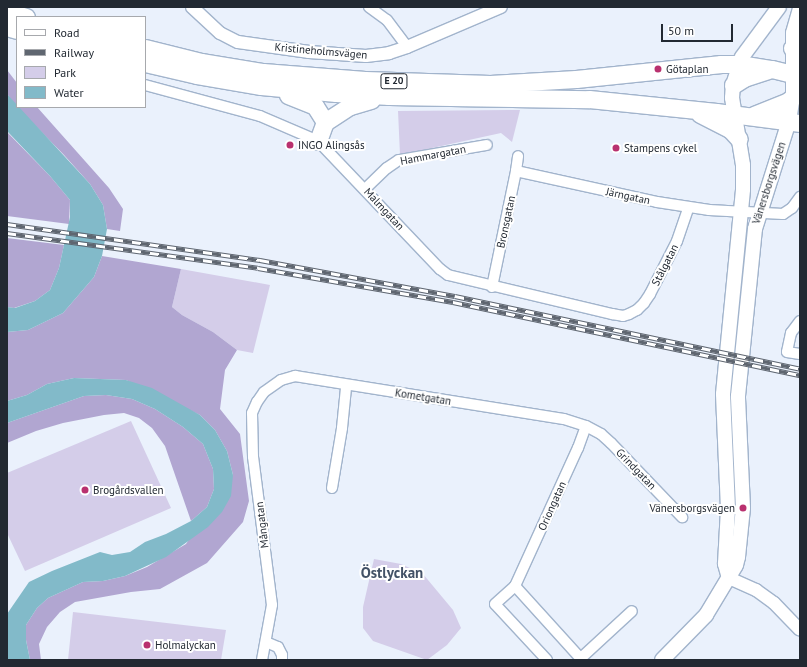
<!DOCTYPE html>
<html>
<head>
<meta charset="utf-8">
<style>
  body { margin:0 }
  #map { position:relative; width:807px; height:667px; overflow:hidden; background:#eaf1fc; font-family:"PT Sans",sans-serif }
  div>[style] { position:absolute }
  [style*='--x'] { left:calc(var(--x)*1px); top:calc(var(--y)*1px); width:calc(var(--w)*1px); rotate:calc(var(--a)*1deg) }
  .green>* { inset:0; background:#d4cde9 }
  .forest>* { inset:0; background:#b1a6d1 }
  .water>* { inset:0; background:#82bac9 }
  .roads { filter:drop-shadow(1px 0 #a2b4cc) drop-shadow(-1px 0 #a2b4cc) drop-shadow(0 1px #a2b4cc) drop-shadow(0 -1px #a2b4cc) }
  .minor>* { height:10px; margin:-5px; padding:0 5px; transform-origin:5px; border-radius:5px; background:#fff }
  .tertiary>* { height:12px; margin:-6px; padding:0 6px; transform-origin:6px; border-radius:6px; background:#fff }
  .secondary>* { height:14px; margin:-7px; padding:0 7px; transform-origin:7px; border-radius:7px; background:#fff }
  .trunk>* { height:17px; margin:-8.5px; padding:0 8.5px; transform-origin:8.5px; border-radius:8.5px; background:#fff }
  .rail>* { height:4.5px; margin-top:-2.25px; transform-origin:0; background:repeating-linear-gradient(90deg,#fff 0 9px,#5f6670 0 18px); box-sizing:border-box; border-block:1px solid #5f6670 }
  .dots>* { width:11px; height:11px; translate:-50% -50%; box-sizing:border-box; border:2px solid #fff; border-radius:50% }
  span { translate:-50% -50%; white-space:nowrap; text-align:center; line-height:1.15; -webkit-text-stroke:4px #fff; paint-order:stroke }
  .shield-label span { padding:1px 3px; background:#fff; border:1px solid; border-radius:3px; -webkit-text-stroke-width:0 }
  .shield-label { font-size:10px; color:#222932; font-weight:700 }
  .street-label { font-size:11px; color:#222932 }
  .poi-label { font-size:11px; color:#222932 }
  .left { translate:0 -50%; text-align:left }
  .right { translate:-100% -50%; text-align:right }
  .district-label { font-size:15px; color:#435267; font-weight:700 }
  .frame { position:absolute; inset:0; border:8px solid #222932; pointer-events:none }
  .legend { position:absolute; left:16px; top:16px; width:130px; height:92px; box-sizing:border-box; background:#fff; border:1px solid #a7a9ad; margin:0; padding:5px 7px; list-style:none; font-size:12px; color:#222932 }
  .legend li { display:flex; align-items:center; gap:8px; height:20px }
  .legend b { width:20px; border:1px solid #a7a9ad }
  .scale { position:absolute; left:661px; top:24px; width:72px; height:18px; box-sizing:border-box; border:2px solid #222932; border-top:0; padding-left:5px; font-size:12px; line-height:14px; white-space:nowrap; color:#222932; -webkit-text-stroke:3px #fff; paint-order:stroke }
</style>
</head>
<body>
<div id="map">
  <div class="green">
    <div style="clip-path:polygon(520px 110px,512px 142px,501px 133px,400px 155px,398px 111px)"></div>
    <div style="clip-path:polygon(181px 269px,270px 285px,253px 353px,237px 350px,213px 332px,182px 315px,172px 307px)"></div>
    <div style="clip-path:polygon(131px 421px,171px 508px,25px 571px,7px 533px,7px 473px)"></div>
    <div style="clip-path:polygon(374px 559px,401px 564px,423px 574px,453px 610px,461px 628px,447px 645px,427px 660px,373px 641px,363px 628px,363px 607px)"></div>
    <div style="clip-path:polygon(73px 612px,226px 630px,221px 660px,68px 660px)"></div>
  </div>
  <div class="forest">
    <div style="clip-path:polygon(7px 70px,17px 83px,17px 107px,7px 94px)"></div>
    <div style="clip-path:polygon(17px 107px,37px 107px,109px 188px,123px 209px,120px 231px,107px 229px,103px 205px,90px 184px,64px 155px)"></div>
    <div style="clip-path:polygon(7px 132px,50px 176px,70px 200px,69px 224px,7px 216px)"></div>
    <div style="clip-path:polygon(7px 238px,64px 245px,59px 268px,50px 290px,35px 301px,14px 308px,7px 307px)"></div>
    <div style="clip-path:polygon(102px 256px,181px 269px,172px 307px,182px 315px,213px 332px,237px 350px,225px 370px,220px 409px,240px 434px,249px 501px,243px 522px,207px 563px,160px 589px,131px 592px,75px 602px,60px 612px,47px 627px,39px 644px,41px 660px,30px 660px,26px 640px,26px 625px,37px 608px,48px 598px,83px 582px,103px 581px,125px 576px,147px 567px,186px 544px,233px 475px,227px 451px,215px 430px,200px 415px,126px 380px,74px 378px,47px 384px,27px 395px,7px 401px,7px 332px,28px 330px,63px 313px,94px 277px)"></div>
    <div style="clip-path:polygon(106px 395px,132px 399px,155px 409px,183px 427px,203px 444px,213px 469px,214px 489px,207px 507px,191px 521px,165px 446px,152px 428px,139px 418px,124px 413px,104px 415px,63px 423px,36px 431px,7px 443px,7px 423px,84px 396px)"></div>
  </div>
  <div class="water">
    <div style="clip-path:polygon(7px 94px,90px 184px,103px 205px,107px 229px,102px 256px,94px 277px,63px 313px,28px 330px,7px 332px,7px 307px,15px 308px,35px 301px,50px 290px,59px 268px,70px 217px,70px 200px,50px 176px,7px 131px)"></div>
    <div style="clip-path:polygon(74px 378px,126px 380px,152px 388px,200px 415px,215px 430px,227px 451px,233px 475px,231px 496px,222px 512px,208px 527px,166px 557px,125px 576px,103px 581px,83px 582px,48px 598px,37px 608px,26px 625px,26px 640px,30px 660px,7px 660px,7px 614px,29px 582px,52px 571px,100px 552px,112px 555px,130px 552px,145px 542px,166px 534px,191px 521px,207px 507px,214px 489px,213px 469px,203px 444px,183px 427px,155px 409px,132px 399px,106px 395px,84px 396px,7px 423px,7px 401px,27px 395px,47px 384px)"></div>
  </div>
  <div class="roads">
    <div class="minor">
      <div style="--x:369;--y:7;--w:22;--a:36"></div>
      <div style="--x:387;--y:20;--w:34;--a:53"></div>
      <div style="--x:145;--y:85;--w:119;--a:15.1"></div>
      <div style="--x:260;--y:116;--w:63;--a:23.3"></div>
      <div style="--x:318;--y:141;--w:177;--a:46.4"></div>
      <div style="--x:440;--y:269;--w:10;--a:37"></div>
      <div style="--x:448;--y:275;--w:169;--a:13.4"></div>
      <div style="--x:612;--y:314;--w:11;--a:10"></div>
      <div style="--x:623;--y:316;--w:6;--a:-18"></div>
      <div style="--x:629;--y:314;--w:9;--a:-27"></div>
      <div style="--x:637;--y:310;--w:10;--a:-45"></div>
      <div style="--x:644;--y:303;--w:11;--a:-56"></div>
      <div style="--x:650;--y:294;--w:59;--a:-63"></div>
      <div style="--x:677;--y:241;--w:36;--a:-71"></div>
      <div style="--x:516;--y:171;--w:144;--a:12.4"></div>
      <div style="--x:657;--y:202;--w:53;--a:8.7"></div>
      <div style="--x:709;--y:210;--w:74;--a:3.1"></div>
      <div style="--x:783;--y:214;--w:11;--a:-34"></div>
      <div style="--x:792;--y:208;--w:14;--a:-54"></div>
      <div style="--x:365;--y:189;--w:30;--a:-44"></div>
      <div style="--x:387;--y:168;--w:14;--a:-34"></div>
      <div style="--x:399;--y:160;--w:89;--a:-9.7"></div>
      <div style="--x:492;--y:287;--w:118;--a:-78.3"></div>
      <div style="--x:516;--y:171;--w:15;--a:-82"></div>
      <div style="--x:800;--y:321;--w:15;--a:127"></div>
      <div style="--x:791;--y:333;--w:19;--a:102"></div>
      <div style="--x:787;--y:352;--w:13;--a:9"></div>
      <div style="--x:332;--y:488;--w:61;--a:-80.5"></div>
      <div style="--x:342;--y:428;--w:40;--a:-84.3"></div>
      <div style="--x:515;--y:586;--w:100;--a:47.8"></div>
      <div style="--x:266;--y:642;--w:13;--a:23"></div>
      <div style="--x:278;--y:647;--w:9;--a:63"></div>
      <div style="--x:282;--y:655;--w:5;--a:90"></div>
      <div style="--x:581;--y:658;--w:69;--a:-42.7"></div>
      <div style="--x:262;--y:660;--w:56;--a:-79.7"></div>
      <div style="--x:272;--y:605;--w:149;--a:-97.3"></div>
      <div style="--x:253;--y:457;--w:44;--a:-91.3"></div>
      <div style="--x:252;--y:413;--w:12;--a:-66"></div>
      <div style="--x:257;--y:402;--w:12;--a:-55"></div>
      <div style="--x:264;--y:392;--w:21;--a:-35"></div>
      <div style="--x:281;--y:380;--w:15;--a:-16"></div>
      <div style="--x:295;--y:376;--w:272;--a:9.1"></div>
      <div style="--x:564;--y:419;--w:23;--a:18"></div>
      <div style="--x:586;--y:426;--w:17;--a:28"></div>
      <div style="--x:601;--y:434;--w:13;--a:42"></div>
      <div style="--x:611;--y:443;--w:103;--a:46.2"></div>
      <div style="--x:547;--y:660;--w:76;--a:-132.9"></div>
      <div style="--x:495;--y:604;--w:27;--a:-42"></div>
      <div style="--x:515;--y:586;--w:152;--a:-65.5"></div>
      <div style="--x:578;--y:448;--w:23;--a:-70"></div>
    </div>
    <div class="tertiary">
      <div style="--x:192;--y:7;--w:38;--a:43"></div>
      <div style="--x:220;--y:33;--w:20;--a:27"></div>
      <div style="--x:238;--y:42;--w:72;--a:8"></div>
      <div style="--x:309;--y:52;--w:57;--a:4"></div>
      <div style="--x:366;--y:56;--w:23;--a:-7"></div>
      <div style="--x:389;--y:53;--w:19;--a:-18"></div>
      <div style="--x:407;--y:47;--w:102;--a:-23.1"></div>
      <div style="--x:729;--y:578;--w:30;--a:24"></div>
      <div style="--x:756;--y:590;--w:22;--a:36"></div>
      <div style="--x:774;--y:603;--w:37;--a:46"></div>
    </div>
    <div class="secondary">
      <div style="--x:729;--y:578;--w:15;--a:-106"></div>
      <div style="--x:725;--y:564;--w:55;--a:-86.9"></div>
      <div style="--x:728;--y:509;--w:115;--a:-92.5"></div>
      <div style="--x:723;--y:394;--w:206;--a:-84.4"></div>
      <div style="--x:743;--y:189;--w:24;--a:-90"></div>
      <div style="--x:743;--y:165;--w:68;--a:-99.3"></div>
      <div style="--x:732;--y:98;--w:13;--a:-86"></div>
      <div style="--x:733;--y:85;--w:29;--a:-72"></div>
      <div style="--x:742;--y:57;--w:62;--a:-53.5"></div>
      <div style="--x:662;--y:660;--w:63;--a:-45.6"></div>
      <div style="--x:706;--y:615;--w:58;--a:-59"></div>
      <div style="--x:736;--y:565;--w:8;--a:-76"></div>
      <div style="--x:738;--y:557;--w:49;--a:-84.2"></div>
      <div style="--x:743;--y:508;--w:112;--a:-92.6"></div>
      <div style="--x:738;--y:396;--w:168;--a:-84.2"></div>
      <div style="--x:755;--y:229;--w:113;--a:-72.5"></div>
      <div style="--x:789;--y:121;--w:24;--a:-81"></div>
      <div style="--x:793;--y:97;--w:64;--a:-90"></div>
      <div style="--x:793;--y:33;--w:26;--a:-74"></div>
    </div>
    <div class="trunk">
      <div style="--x:7;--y:11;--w:20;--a:18"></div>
      <div style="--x:7;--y:27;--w:10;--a:17"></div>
      <div style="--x:145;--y:48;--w:58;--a:14"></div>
      <div style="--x:201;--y:62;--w:63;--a:9.2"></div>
      <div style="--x:263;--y:72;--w:102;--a:4.5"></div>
      <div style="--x:365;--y:80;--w:125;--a:1.8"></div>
      <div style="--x:490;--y:84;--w:86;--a:-3.3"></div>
      <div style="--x:576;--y:79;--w:146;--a:-5.9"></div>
      <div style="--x:721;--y:64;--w:18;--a:0"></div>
      <div style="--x:739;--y:64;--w:33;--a:9"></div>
      <div style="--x:772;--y:69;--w:29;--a:14"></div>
      <div style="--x:792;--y:48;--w:12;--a:48"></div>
      <div style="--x:145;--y:63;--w:53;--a:13"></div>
      <div style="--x:197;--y:75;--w:65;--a:9.8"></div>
      <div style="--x:261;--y:86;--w:75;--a:5.3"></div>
      <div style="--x:336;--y:93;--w:53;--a:3.2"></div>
      <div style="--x:389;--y:96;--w:200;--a:0.9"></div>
      <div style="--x:589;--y:99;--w:128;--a:5.8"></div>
      <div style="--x:716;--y:112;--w:85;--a:7.5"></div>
      <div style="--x:733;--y:85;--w:13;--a:-32"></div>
      <div style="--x:744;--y:78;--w:25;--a:-18"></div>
      <div style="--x:288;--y:95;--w:29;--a:22"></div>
      <div style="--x:315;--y:106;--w:19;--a:58"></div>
      <div style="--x:700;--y:114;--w:34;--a:27"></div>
      <div style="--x:730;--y:129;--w:13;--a:48"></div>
      <div style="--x:754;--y:115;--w:35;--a:-22"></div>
      <div style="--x:787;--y:102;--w:8;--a:-40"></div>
      <div style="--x:318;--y:141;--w:20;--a:-70"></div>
      <div style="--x:325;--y:122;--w:30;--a:-33"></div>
      <div style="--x:350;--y:106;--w:22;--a:-16"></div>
    </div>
  </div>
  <div class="rail">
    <div style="--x:7;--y:224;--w:256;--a:8.1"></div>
    <div style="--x:260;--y:260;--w:198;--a:10.5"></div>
    <div style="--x:455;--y:296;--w:353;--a:11.9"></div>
    <div style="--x:7;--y:233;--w:253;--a:7.9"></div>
    <div style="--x:258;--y:268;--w:198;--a:9.9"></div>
    <div style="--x:453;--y:302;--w:355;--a:11.9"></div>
  </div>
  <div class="dots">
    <div style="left:658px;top:69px;background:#b9316f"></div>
    <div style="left:290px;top:145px;background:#b9316f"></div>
    <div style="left:616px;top:148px;background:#b9316f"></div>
    <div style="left:85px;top:490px;background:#b9316f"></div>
    <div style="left:743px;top:508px;background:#b9316f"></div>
    <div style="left:147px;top:645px;background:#b9316f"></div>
  </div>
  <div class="shield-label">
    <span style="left:394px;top:81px">E 20</span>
  </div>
  <div class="street-label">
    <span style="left:321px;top:51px;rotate:5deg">Kristineholmsvägen</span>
    <span style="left:433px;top:155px;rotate:-11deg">Hammargatan</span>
    <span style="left:769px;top:183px;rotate:-72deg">Vänersborgsvägen</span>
    <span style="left:628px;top:196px;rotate:12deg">Järngatan</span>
    <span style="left:384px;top:209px;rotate:47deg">Malmgatan</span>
    <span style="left:506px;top:222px;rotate:-78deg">Bronsgatan</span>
    <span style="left:665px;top:265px;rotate:-63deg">Stålgatan</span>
    <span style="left:423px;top:397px;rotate:9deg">Kometgatan</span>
    <span style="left:636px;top:469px;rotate:46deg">Grindgatan</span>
    <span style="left:552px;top:506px;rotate:-66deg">Oriongatan</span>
    <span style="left:262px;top:525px;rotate:-97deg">Mångatan</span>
  </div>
  <div class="poi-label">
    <span class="left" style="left:666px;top:69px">Götaplan</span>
    <span class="left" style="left:298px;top:145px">INGO Alingsås</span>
    <span class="left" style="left:624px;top:148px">Stampens cykel</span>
    <span class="left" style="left:93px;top:490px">Brogårdsvallen</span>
    <span class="right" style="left:735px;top:508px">Vänersborgsvägen</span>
    <span class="left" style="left:155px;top:645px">Holmalyckan</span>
  </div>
  <div class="district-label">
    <span style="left:392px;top:573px">Östlyckan</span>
  </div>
  <div class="frame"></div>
  <ul class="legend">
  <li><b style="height:5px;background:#fff"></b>Road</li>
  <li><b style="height:5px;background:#5f6670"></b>Railway</li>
  <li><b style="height:11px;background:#d4cde9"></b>Park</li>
  <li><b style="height:11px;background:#82bac9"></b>Water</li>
  </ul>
  <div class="scale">50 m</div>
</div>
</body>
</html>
